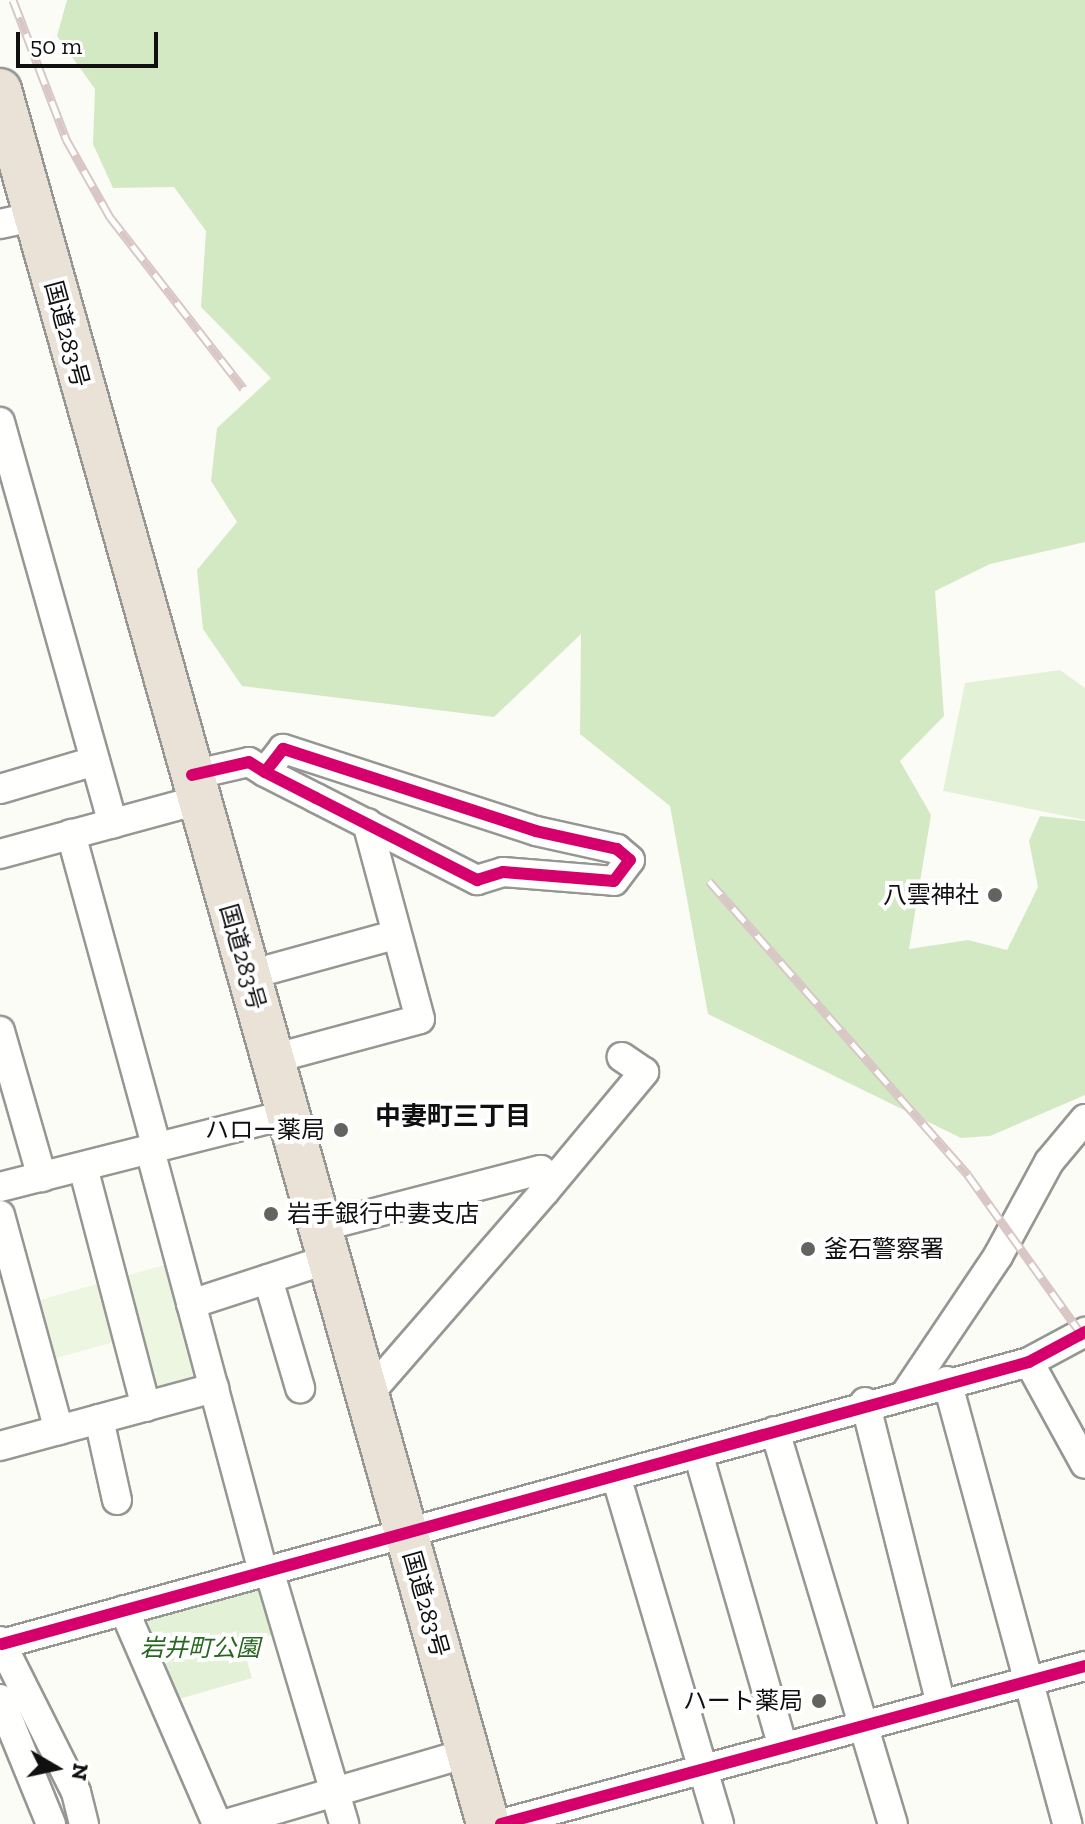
<!DOCTYPE html>
<html>
<head>
<meta charset="utf-8">
<style>
  body { margin:0 }
  #map { position:relative; width:1085px; height:1824px; overflow:hidden; background:#fcfcf6; font-family:"Zilla Slab","Noto Sans JP",serif }
  div>[style] { position:absolute }
  [style*='--x'] { left:calc(var(--x)*1px); top:calc(var(--y)*1px); width:calc(var(--w)*1px); rotate:calc(var(--a)*1deg) }
  .green>* { inset:0; background:#e3f2d6 }
  .forest>* { inset:0; background:#d3e9c4 }
  .pitch>* { inset:0; background:#edf6e0 }
  .roads { filter:drop-shadow(2px 0 #969694) drop-shadow(-2px 0 #969694) drop-shadow(0 2px #969694) drop-shadow(0 -2px #969694) }
  .minor>* { height:28px; margin:-14px; padding:0 14px; transform-origin:14px; border-radius:14px; background:#fffffe }
  .highway>* { height:42px; margin:-21px; padding:0 21px; transform-origin:21px; border-radius:21px; background:#eae2d7 }
  .rail>* { height:9px; margin-top:-4.5px; transform-origin:0; background:repeating-linear-gradient(90deg,#fff 0 18px,#d8c7c5 0 36px); box-sizing:border-box; border-block:2px solid #d8c7c5 }
  .cycleway>* { height:12px; margin:-6px; padding:0 6px; transform-origin:6px; border-radius:6px; background:#d6006c }
  .dots>* { width:22px; height:22px; translate:-50% -50%; box-sizing:border-box; border:4px solid #fff; border-radius:50% }
  span { translate:-50% -50%; white-space:nowrap; text-align:center; line-height:1.15; -webkit-text-stroke:8px #fff; paint-order:stroke }
  .street-label { font-size:24px; color:#101010 }
  .poi-label { font-size:24px; color:#101010 }
  .right { translate:-100% -50%; text-align:right }
  .left { translate:0 -50%; text-align:left }
  .park-label { font-size:24px; color:#276820; font-style:italic }
  .neighbourhood-label { font-size:26px; color:#101010; font-weight:700 }
  .north { position:absolute; left:16px; top:1728px; width:80px; height:80px; -webkit-text-stroke:6px #fff; paint-order:stroke; rotate:99deg; font-size:22px; font-weight:700; line-height:32px; text-align:center; color:#101010 }
  .north::after { content:''; display:block; margin:auto; width:28px; height:36px; background:#101010; clip-path:polygon(50% 0,100% 100%,50% 72%,0 100%) }
  .scale { position:absolute; left:16px; top:32px; width:142px; height:36px; box-sizing:border-box; border:4px solid #101010; border-top:0; padding-left:10px; font-size:24px; line-height:28px; white-space:nowrap; color:#101010; -webkit-text-stroke:6px #fff; paint-order:stroke }
</style>
</head>
<body>
<div id="map">
  <div class="green">
    <div style="clip-path:polygon(1060px 670px,1085px 688px,1085px 820px,943px 791px,965px 683px)"></div>
    <div style="clip-path:polygon(263px 1587px,276px 1633px,242px 1644px,252px 1678px,172px 1701px,148px 1621px)"></div>
  </div>
  <div class="forest">
    <div style="clip-path:polygon(67px 0,1085px 0,1085px 542px,990px 564px,935px 591px,944px 716px,900px 761px,931px 815px,909px 949px,968px 940px,1007px 950px,1038px 887px,1029px 841px,1040px 816px,1085px 821px,1085px 1095px,990px 1136px,961px 1138px,708px 1014px,670px 806px,580px 734px,581px 634px,494px 717px,242px 686px,203px 629px,197px 570px,237px 522px,211px 481px,217px 428px,271px 378px,201px 307px,206px 231px,174px 187px,113px 188px,93px 144px,95px 89px,57px 36px)"></div>
  </div>
  <div class="pitch">
    <div style="clip-path:polygon(168px 1264px,201px 1383px,146px 1399px,129px 1338px,56px 1358px,40px 1300px)"></div>
  </div>
  <div class="roads">
    <div class="minor">
      <div style="--x:0;--y:224;--w:35;--a:-12"></div>
      <div style="--x:0;--y:422;--w:417;--a:74.3"></div>
      <div style="--x:192;--y:775;--w:58;--a:-12.8"></div>
      <div style="--x:249;--y:762;--w:19;--a:32"></div>
      <div style="--x:265;--y:772;--w:57;--a:27"></div>
      <div style="--x:316;--y:798;--w:181;--a:27"></div>
      <div style="--x:477;--y:880;--w:27;--a:-17"></div>
      <div style="--x:503;--y:872;--w:111;--a:4.6"></div>
      <div style="--x:614;--y:881;--w:26;--a:-53"></div>
      <div style="--x:630;--y:860;--w:17;--a:-140"></div>
      <div style="--x:617;--y:849;--w:83;--a:-167.5"></div>
      <div style="--x:536;--y:831;--w:266;--a:-162"></div>
      <div style="--x:283;--y:749;--w:29;--a:128"></div>
      <div style="--x:0;--y:789;--w:99;--a:-16.4"></div>
      <div style="--x:71;--y:834;--w:326;--a:74.7"></div>
      <div style="--x:0;--y:854;--w:206;--a:-15.2"></div>
      <div style="--x:249;--y:975;--w:150;--a:-15.4"></div>
      <div style="--x:0;--y:1031;--w:152;--a:74"></div>
      <div style="--x:272;--y:1059;--w:153;--a:-15.1"></div>
      <div style="--x:420;--y:1019;--w:203;--a:-105.1"></div>
      <div style="--x:150;--y:1150;--w:436;--a:75"></div>
      <div style="--x:83;--y:1167;--w:248;--a:75.3"></div>
      <div style="--x:0;--y:1187;--w:297;--a:-14.2"></div>
      <div style="--x:545;--y:1191;--w:155;--a:-50.2"></div>
      <div style="--x:644;--y:1072;--w:27;--a:-146"></div>
      <div style="--x:0;--y:1215;--w:223;--a:74.7"></div>
      <div style="--x:320;--y:1227;--w:228;--a:-14.5"></div>
      <div style="--x:541;--y:1170;--w:21;--a:79"></div>
      <div style="--x:545;--y:1191;--w:271;--a:131"></div>
      <div style="--x:268;--y:1279;--w:114;--a:73.6"></div>
      <div style="--x:191;--y:1304;--w:145;--a:-18.1"></div>
      <div style="--x:1029;--y:1362;--w:116;--a:61.2"></div>
      <div style="--x:947;--y:1381;--w:459;--a:74.8"></div>
      <div style="--x:908;--y:1390;--w:161;--a:-56.1"></div>
      <div style="--x:998;--y:1256;--w:107;--a:-61.5"></div>
      <div style="--x:1049;--y:1162;--w:56;--a:-50.1"></div>
      <div style="--x:865;--y:1402;--w:312;--a:75.9"></div>
      <div style="--x:99;--y:1419;--w:83;--a:77.5"></div>
      <div style="--x:775;--y:1431;--w:410;--a:73.3"></div>
      <div style="--x:0;--y:1446;--w:222;--a:-15.2"></div>
      <div style="--x:698;--y:1453;--w:307;--a:73.9"></div>
      <div style="--x:616;--y:1476;--w:363;--a:73.5"></div>
      <div style="--x:269;--y:1570;--w:265;--a:73.5"></div>
      <div style="--x:124;--y:1610;--w:233;--a:66.5"></div>
      <div style="--x:0;--y:1641;--w:169;--a:63.3"></div>
      <div style="--x:76;--y:1792;--w:33;--a:76"></div>
      <div style="--x:2;--y:1644;--w:1065;--a:-15.35"></div>
      <div style="--x:1029;--y:1362;--w:64;--a:-28.2"></div>
      <div style="--x:0;--y:1699;--w:135;--a:67.8"></div>
      <div style="--x:226;--y:1824;--w:252;--a:-16.4"></div>
      <div style="--x:501;--y:1824;--w:605;--a:-15.14"></div>
    </div>
    <div class="highway">
      <div style="--x:0;--y:90;--w:1801;--a:74.28"></div>
    </div>
  </div>
  <div class="rail">
    <div style="--x:13;--y:0;--w:149;--a:69.1"></div>
    <div style="--x:66;--y:139;--w:90;--a:60.6"></div>
    <div style="--x:110;--y:217;--w:217;--a:52.1"></div>
    <div style="--x:709;--y:881;--w:392;--a:48.6"></div>
    <div style="--x:968;--y:1175;--w:201;--a:54.5"></div>
  </div>
  <div class="cycleway">
    <div style="--x:192;--y:775;--w:58;--a:-12.8"></div>
    <div style="--x:249;--y:762;--w:19;--a:32"></div>
    <div style="--x:265;--y:772;--w:57;--a:27"></div>
    <div style="--x:316;--y:798;--w:181;--a:27"></div>
    <div style="--x:477;--y:880;--w:27;--a:-17"></div>
    <div style="--x:503;--y:872;--w:111;--a:4.6"></div>
    <div style="--x:614;--y:881;--w:26;--a:-53"></div>
    <div style="--x:630;--y:860;--w:17;--a:-140"></div>
    <div style="--x:617;--y:849;--w:83;--a:-167.5"></div>
    <div style="--x:536;--y:831;--w:266;--a:-162"></div>
    <div style="--x:283;--y:749;--w:29;--a:128"></div>
    <div style="--x:2;--y:1644;--w:1065;--a:-15.35"></div>
    <div style="--x:1029;--y:1362;--w:64;--a:-28.2"></div>
    <div style="--x:501;--y:1824;--w:605;--a:-15.14"></div>
  </div>
  <div class="dots">
    <div style="left:995px;top:895px;background:#636360"></div>
    <div style="left:341px;top:1130px;background:#636360"></div>
    <div style="left:271px;top:1214px;background:#636360"></div>
    <div style="left:808px;top:1249px;background:#636360"></div>
    <div style="left:819px;top:1701px;background:#636360"></div>
  </div>
  <div class="street-label">
    <span style="left:67px;top:334px;rotate:75deg">国道283号</span>
    <span style="left:243px;top:957px;rotate:74deg">国道283号</span>
    <span style="left:426px;top:1604px;rotate:74deg">国道283号</span>
  </div>
  <div class="poi-label">
    <span class="right" style="left:979px;top:895px">八雲神社</span>
    <span class="right" style="left:325px;top:1130px">ハロー薬局</span>
    <span class="left" style="left:287px;top:1214px">岩手銀行中妻支店</span>
    <span class="left" style="left:824px;top:1249px">釜石警察署</span>
    <span class="right" style="left:803px;top:1701px">ハート薬局</span>
  </div>
  <div class="park-label">
    <span style="left:200px;top:1648px">岩井町公園</span>
  </div>
  <div class="neighbourhood-label">
    <span style="left:453px;top:1117px">中妻町三丁目</span>
  </div>
  <div class="north">N</div>
  <div class="scale">50 m</div>
</div>
</body>
</html>
